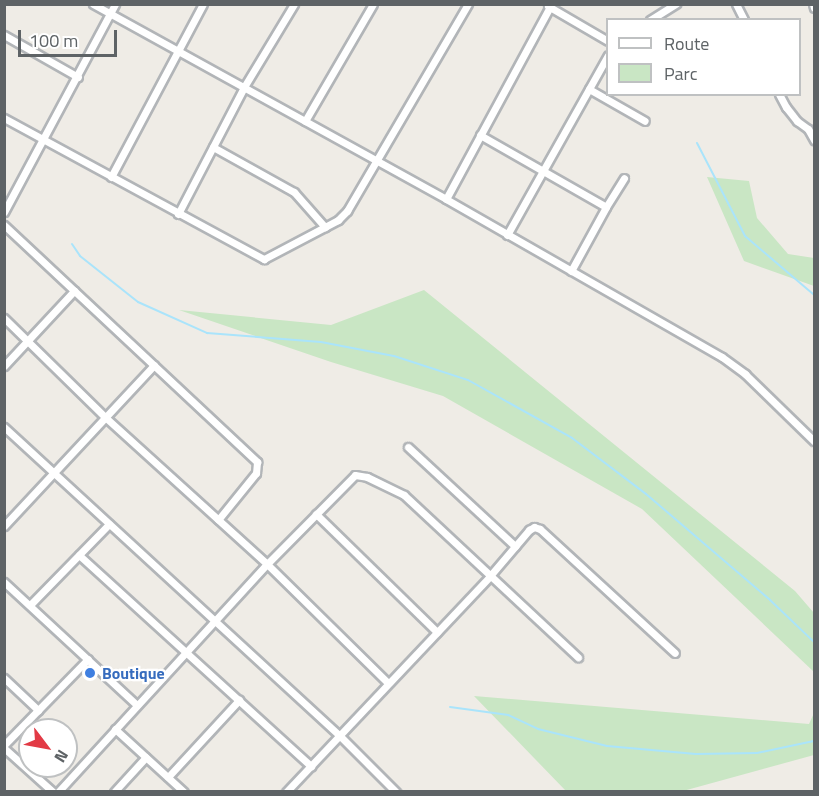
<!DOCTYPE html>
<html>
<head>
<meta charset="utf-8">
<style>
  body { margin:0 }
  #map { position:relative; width:819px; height:796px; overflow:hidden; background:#efece6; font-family:"Titillium Web",sans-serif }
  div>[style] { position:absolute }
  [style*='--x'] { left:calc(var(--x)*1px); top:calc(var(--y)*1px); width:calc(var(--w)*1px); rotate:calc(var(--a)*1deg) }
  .green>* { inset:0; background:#c9e6c4 }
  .stream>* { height:2px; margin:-1px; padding:0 1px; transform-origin:1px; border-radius:1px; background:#aae4fb }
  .roads { filter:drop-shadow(2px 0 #b2b5b8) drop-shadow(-2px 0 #b2b5b8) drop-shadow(0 2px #b2b5b8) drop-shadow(0 -2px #b2b5b8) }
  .minor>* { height:7px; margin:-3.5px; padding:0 3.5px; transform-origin:3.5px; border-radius:3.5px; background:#fff }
  .dots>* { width:16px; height:16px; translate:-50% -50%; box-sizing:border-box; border:3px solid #fff; border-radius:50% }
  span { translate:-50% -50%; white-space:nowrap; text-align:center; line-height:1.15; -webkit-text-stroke:4.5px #fff; paint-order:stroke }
  .shop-label { font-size:16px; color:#366cbe; font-weight:700 }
  .left { translate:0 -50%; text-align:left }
  .frame { position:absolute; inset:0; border:6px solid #5e6366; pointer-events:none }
  .legend { position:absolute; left:606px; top:18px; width:195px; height:78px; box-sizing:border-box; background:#fff; border:2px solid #bfc1c2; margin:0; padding:8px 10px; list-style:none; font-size:18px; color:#5e6366 }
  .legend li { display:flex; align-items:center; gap:12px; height:30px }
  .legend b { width:30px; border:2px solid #bfc1c2 }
  .north { position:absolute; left:18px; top:718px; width:60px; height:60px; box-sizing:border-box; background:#fff; border:2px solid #bfc1c2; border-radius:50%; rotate:122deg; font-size:16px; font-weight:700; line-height:24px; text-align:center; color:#5e6366 }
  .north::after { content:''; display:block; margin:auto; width:21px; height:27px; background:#e23a45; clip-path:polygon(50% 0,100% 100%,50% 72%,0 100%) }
  .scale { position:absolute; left:18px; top:30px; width:99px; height:27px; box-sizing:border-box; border:3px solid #5e6366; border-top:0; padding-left:8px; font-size:18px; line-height:21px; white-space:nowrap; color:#5e6366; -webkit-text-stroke:4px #fff; paint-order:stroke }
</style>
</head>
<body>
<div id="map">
  <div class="green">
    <div style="clip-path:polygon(707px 177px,749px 181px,757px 218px,788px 254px,814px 258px,814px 286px,744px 261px)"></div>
    <div style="clip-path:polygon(424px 290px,795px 591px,814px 613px,814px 672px,642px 509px,443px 396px,331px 362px,179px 310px,331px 325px)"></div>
    <div style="clip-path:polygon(474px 696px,809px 724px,814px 713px,814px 755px,683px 791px,566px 791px)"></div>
  </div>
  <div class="stream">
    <div style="--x:697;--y:143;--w:105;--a:62.7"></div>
    <div style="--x:745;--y:236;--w:91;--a:40.5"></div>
    <div style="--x:72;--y:244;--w:14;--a:56"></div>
    <div style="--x:80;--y:256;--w:74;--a:38.4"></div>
    <div style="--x:138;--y:302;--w:76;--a:24.2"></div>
    <div style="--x:207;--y:333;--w:114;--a:4.5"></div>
    <div style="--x:321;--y:342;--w:74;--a:10.9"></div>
    <div style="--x:394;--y:356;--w:78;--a:18"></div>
    <div style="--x:468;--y:380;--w:119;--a:29.1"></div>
    <div style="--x:572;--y:438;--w:93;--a:37.1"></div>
    <div style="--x:646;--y:494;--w:163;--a:40.5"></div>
    <div style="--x:770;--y:600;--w:61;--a:43.7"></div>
    <div style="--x:450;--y:707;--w:59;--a:7.9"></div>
    <div style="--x:508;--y:715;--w:33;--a:25"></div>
    <div style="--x:538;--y:729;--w:71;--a:13.8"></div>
    <div style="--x:607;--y:746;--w:89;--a:5.1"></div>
    <div style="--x:696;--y:754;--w:61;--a:-0.9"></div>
    <div style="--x:757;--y:753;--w:58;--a:-11.9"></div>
  </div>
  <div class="roads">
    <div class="minor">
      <div style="--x:93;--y:4;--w:403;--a:28.9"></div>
      <div style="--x:446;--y:199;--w:318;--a:29.8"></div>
      <div style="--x:722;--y:357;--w:29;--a:36"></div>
      <div style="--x:745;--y:374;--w:96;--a:44.2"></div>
      <div style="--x:736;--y:4;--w:18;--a:63"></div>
      <div style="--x:813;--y:4;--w:4;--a:76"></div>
      <div style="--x:548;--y:6;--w:69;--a:30.3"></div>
      <div style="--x:650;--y:20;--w:31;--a:-32"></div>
      <div style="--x:4;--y:35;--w:85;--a:29.6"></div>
      <div style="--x:589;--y:89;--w:64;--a:29.7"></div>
      <div style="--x:779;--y:94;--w:15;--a:62"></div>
      <div style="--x:786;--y:107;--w:18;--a:52"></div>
      <div style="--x:797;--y:121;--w:14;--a:36"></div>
      <div style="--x:808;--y:129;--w:13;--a:61"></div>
      <div style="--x:4;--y:118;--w:296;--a:28.5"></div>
      <div style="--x:264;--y:259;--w:84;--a:-27.8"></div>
      <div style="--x:338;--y:220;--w:13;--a:-45"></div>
      <div style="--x:347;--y:211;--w:240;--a:-59.7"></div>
      <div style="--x:305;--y:121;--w:135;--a:-59.8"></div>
      <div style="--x:480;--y:135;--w:145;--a:29.7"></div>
      <div style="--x:606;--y:207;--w:34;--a:-58"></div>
      <div style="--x:213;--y:147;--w:93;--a:29.1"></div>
      <div style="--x:294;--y:192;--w:47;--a:48.5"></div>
      <div style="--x:111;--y:177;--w:196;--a:-62"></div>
      <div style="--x:446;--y:199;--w:218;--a:-61.6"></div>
      <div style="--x:4;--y:212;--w:236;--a:-61.9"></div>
      <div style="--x:178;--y:214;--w:143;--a:-62.5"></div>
      <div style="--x:244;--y:87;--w:97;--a:-58.9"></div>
      <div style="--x:4;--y:225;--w:347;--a:43.1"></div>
      <div style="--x:257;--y:462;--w:11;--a:95"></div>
      <div style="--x:256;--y:473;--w:60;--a:129"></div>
      <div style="--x:507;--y:235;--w:206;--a:-60.7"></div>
      <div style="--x:571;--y:271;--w:73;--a:-61.3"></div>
      <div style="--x:4;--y:318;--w:141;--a:44.4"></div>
      <div style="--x:105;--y:417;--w:219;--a:42.2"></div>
      <div style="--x:267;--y:564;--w:170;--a:44.5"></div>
      <div style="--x:4;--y:366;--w:103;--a:-47"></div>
      <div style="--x:4;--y:427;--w:455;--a:42.6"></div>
      <div style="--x:339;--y:735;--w:81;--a:45"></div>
      <div style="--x:408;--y:447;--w:146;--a:42.8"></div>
      <div style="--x:316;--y:514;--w:169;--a:44.3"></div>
      <div style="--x:4;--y:526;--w:220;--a:-47"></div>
      <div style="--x:79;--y:555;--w:314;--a:42.3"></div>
      <div style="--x:4;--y:582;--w:181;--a:42.8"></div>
      <div style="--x:30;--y:605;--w:113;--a:-45.7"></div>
      <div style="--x:4;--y:678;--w:47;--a:43.3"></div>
      <div style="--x:115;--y:729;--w:93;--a:42.4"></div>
      <div style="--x:4;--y:745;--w:120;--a:-45.7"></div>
      <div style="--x:4;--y:748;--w:66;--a:41.9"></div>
      <div style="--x:168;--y:777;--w:105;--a:-47.3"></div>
      <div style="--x:58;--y:792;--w:309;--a:-47.5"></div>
      <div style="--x:267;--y:564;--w:125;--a:-45.3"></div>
      <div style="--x:355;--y:475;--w:12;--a:9"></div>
      <div style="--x:367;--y:477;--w:41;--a:25.9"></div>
      <div style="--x:404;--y:495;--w:238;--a:43"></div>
      <div style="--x:114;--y:792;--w:47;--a:-47.6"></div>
      <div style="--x:286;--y:792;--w:296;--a:-46.6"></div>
      <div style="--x:489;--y:577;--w:62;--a:-49.6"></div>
      <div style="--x:529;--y:530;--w:6;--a:-31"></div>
      <div style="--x:534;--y:527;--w:6;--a:18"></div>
      <div style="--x:540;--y:529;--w:183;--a:42.6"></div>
    </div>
  </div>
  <div class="dots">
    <div style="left:90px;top:673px;background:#3f7fe0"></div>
  </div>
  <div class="shop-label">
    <span class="left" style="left:102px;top:673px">Boutique</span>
  </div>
  <div class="frame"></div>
  <ul class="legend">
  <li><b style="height:8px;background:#fff"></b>Route</li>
  <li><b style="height:16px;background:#c9e6c4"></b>Parc</li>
  </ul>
  <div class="north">N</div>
  <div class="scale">100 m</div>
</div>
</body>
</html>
